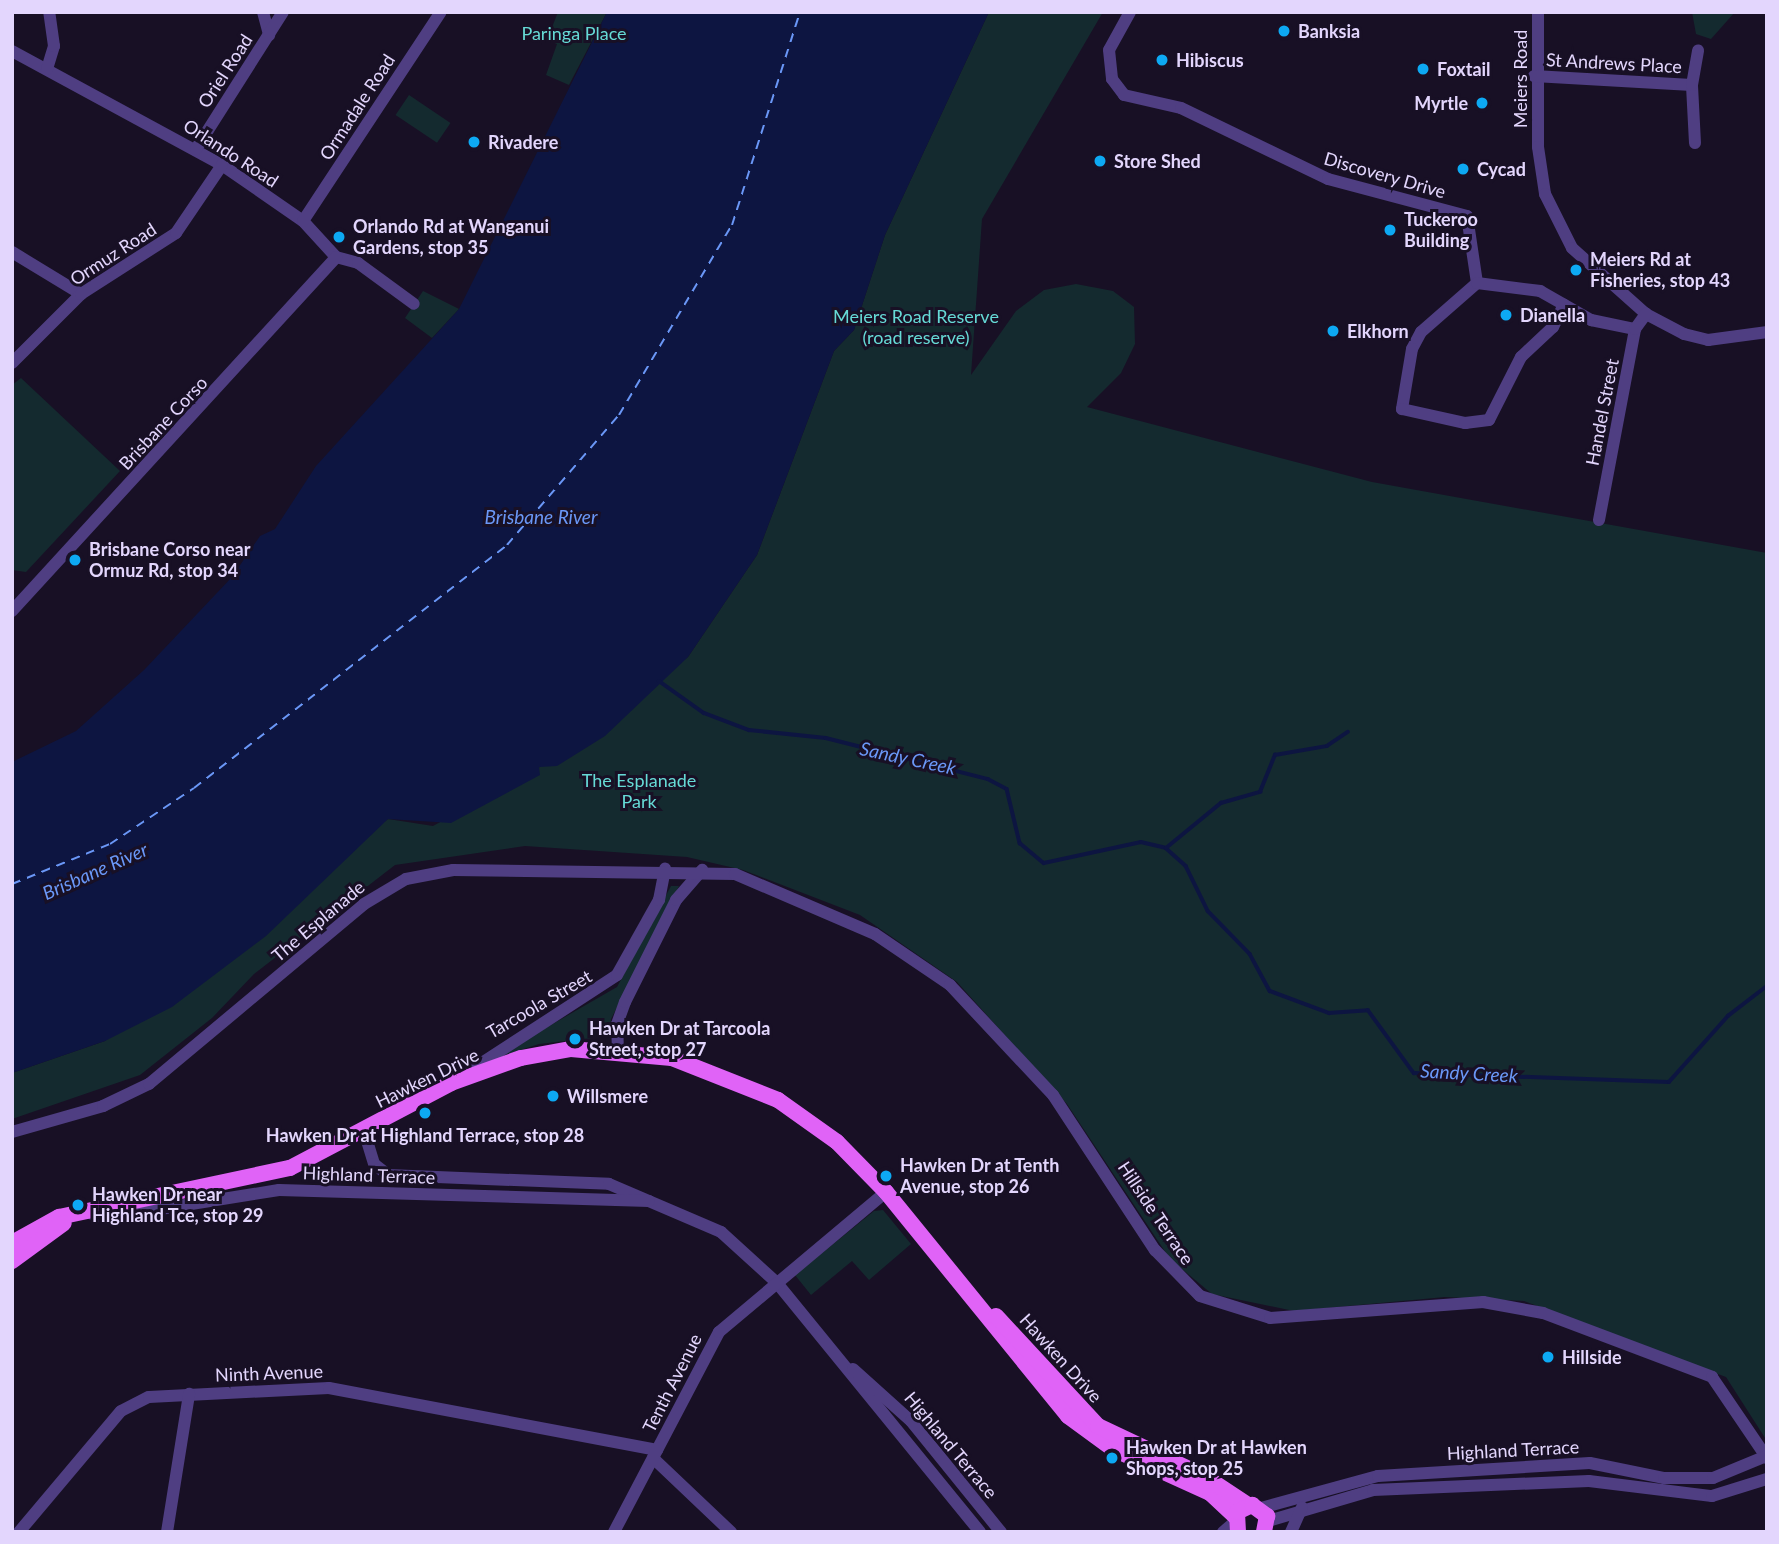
<!DOCTYPE html>
<html>
<head>
<meta charset="utf-8">
<style>
  body { margin:0 }
  #map { position:relative; width:1779px; height:1544px; overflow:hidden; background:#181025; font-family:Lato,sans-serif }
  div>[style] { position:absolute }
  [style*='--x'] { left:calc(var(--x)*1px); top:calc(var(--y)*1px); width:calc(var(--w)*1px); rotate:calc(var(--a)*1deg) }
  .green>* { inset:0; background:#142a2f; transform-origin:0 0 }
  .water>* { inset:0; background:#0d1541 }
  .stream>* { height:3.5px; margin:-1.75px; padding:0 1.75px; transform-origin:1.75px; border-radius:1.75px; background:#0d1541 }
  .ferry>* { height:2px; margin-top:-1px; transform-origin:0; background:repeating-linear-gradient(90deg,#6a97f7 0 9px,transparent 0 16px) }
  .minor>* { height:12px; margin:-6px; padding:0 6px; transform-origin:6px; border-radius:6px; background:#4f3e82 }
  .major>* { height:16px; margin:-8px; padding:0 8px; transform-origin:8px; border-radius:8px; background:#e063f7 }
  .dots>* { width:19px; height:19px; translate:-50% -50%; box-sizing:border-box; border:4px solid #181025; border-radius:50% }
  span { translate:-50% -50%; white-space:nowrap; text-align:center; line-height:1.15; -webkit-text-stroke:6px #181025; paint-order:stroke }
  .poi-label { font-size:18px; color:#e3d6fd; font-weight:700 }
  .left { translate:0 -50%; text-align:left }
  .right { translate:-100% -50%; text-align:right }
  .park-label { font-size:18px; color:#66dad6 }
  .street-label { font-size:18px; color:#e3d6fd }
  .water-label { font-size:19px; color:#6a97f7; font-style:italic }
  .frame { position:absolute; inset:0; border:14px solid #e3d6fd; pointer-events:none }
</style>
</head>
<body>
<div id="map">
  <div class="green">
    <div style="clip-path:polygon(558px 12px,607px 12px,569px 85px,546px 75px,557px 44px,547px 40px)"></div>
    <div style="clip-path:polygon(989px 12px,1103px 12px,982px 219px,971px 375px,1016px 311px,1044px 290px,1076px 284px,1113px 291px,1134px 307px,1135px 344px,1121px 373px,1087px 407px,1372px 482px,1767px 553px,1767px 1441px,1726px 1377px,1524px 1301px,1445px 1297px,1294px 1311px,1212px 1294px,1170px 1259px,1067px 1104px,957px 982px,860px 915px,743px 870px,687px 857px,525px 846px,395px 865px,254px 974px,212px 1018px,140px 1075px,12px 1119px,12px 1073px,105px 1041px,388px 819px,433px 826px,547px 763px,688px 657px,757px 555px,834px 351px,854px 330px,885px 235px)"></div>
    <div style="clip-path:polygon(1692px 12px,1735px 12px,1711px 39px,1696px 34px)"></div>
    <div style="left:409px;top:95px;width:50px;height:24px;rotate:34deg"></div>
    <div style="clip-path:polygon(423px 291px,459px 309px,432px 338px,405px 318px)"></div>
    <div style="clip-path:polygon(21px 378px,120px 471px,26px 572px,12px 570px,12px 385px)"></div>
    <div style="clip-path:polygon(671px 886px,679px 886px,611px 1019px,610px 1036px,539px 1044px,492px 1059px,617px 987px)"></div>
    <div style="clip-path:polygon(883px 1210px,911px 1244px,869px 1280px,852px 1261px,811px 1295px,795px 1275px,874px 1211px)"></div>
  </div>
  <div class="water">
    <div style="clip-path:polygon(607px 12px,989px 12px,885px 235px,854px 330px,834px 351px,757px 555px,688px 657px,605px 736px,557px 766px,539px 767px,540px 775px,451px 823px,388px 819px,266px 936px,172px 1007px,105px 1041px,12px 1073px,12px 762px,76px 731px,144px 670px,232px 577px,260px 536px,275px 529px,316px 466px,459px 309px)"></div>
  </div>
  <div class="stream">
    <div style="--x:659;--y:681;--w:55;--a:35.4"></div>
    <div style="--x:704;--y:713;--w:48;--a:20.7"></div>
    <div style="--x:749;--y:730;--w:77;--a:5.9"></div>
    <div style="--x:826;--y:738;--w:167;--a:14.2"></div>
    <div style="--x:988;--y:779;--w:21;--a:28"></div>
    <div style="--x:1007;--y:789;--w:56;--a:76.5"></div>
    <div style="--x:1020;--y:843;--w:31;--a:40"></div>
    <div style="--x:1044;--y:863;--w:99;--a:-12.2"></div>
    <div style="--x:1141;--y:842;--w:26;--a:13"></div>
    <div style="--x:1166;--y:848;--w:27;--a:42"></div>
    <div style="--x:1186;--y:866;--w:50;--a:63.9"></div>
    <div style="--x:1208;--y:911;--w:60;--a:45.7"></div>
    <div style="--x:1250;--y:954;--w:42;--a:61.6"></div>
    <div style="--x:1270;--y:991;--w:63;--a:20.4"></div>
    <div style="--x:1329;--y:1013;--w:39;--a:-4"></div>
    <div style="--x:1368;--y:1010;--w:78;--a:53.9"></div>
    <div style="--x:1414;--y:1073;--w:255;--a:2"></div>
    <div style="--x:1669;--y:1082;--w:89;--a:-48.2"></div>
    <div style="--x:1728;--y:1016;--w:49;--a:-37.6"></div>
    <div style="--x:1166;--y:848;--w:71;--a:-39.3"></div>
    <div style="--x:1221;--y:803;--w:41;--a:-15.8"></div>
    <div style="--x:1260;--y:792;--w:40;--a:-68"></div>
    <div style="--x:1275;--y:755;--w:53;--a:-9.8"></div>
    <div style="--x:1327;--y:746;--w:25;--a:-34"></div>
  </div>
  <div class="ferry">
    <div style="--x:12;--y:884;--w:106;--a:-22.2"></div>
    <div style="--x:110;--y:844;--w:101;--a:-33.7"></div>
    <div style="--x:194;--y:788;--w:396;--a:-37.8"></div>
    <div style="--x:507;--y:545;--w:172;--a:-49.3"></div>
    <div style="--x:619;--y:415;--w:221;--a:-59.3"></div>
    <div style="--x:732;--y:225;--w:224;--a:-72.3"></div>
  </div>
  <div class="minor">
    <div style="--x:263;--y:12;--w:24;--a:75"></div>
    <div style="--x:1130;--y:12;--w:43;--a:118.9"></div>
    <div style="--x:1109;--y:50;--w:29;--a:84"></div>
    <div style="--x:1112;--y:79;--w:20;--a:53"></div>
    <div style="--x:1124;--y:95;--w:58;--a:12.8"></div>
    <div style="--x:1181;--y:108;--w:163;--a:25.8"></div>
    <div style="--x:1328;--y:179;--w:144;--a:14.9"></div>
    <div style="--x:1467;--y:216;--w:68;--a:81.5"></div>
    <div style="--x:1538;--y:12;--w:135;--a:90"></div>
    <div style="--x:1538;--y:147;--w:48;--a:81.5"></div>
    <div style="--x:1545;--y:194;--w:60;--a:63.4"></div>
    <div style="--x:1572;--y:248;--w:99;--a:41.7"></div>
    <div style="--x:1646;--y:314;--w:43;--a:27.8"></div>
    <div style="--x:1684;--y:334;--w:25;--a:14"></div>
    <div style="--x:1708;--y:340;--w:60;--a:-7.7"></div>
    <div style="--x:12;--y:51;--w:239;--a:28.5"></div>
    <div style="--x:222;--y:165;--w:98;--a:34.7"></div>
    <div style="--x:303;--y:221;--w:49;--a:47.5"></div>
    <div style="--x:47;--y:69;--w:24;--a:-73"></div>
    <div style="--x:54;--y:46;--w:34;--a:-98"></div>
    <div style="--x:1534;--y:76;--w:158;--a:3.3"></div>
    <div style="--x:1695;--y:143;--w:58;--a:-93"></div>
    <div style="--x:1692;--y:85;--w:35;--a:-80"></div>
    <div style="--x:196;--y:149;--w:162;--a:-57.6"></div>
    <div style="--x:303;--y:221;--w:250;--a:-56.6"></div>
    <div style="--x:12;--y:252;--w:81;--a:31.3"></div>
    <div style="--x:336;--y:257;--w:23;--a:15"></div>
    <div style="--x:358;--y:263;--w:69;--a:36.2"></div>
    <div style="--x:1477;--y:283;--w:74;--a:138.8"></div>
    <div style="--x:1421;--y:332;--w:19;--a:118"></div>
    <div style="--x:1412;--y:349;--w:61;--a:99.5"></div>
    <div style="--x:1402;--y:409;--w:65;--a:12.5"></div>
    <div style="--x:1465;--y:423;--w:24;--a:-7"></div>
    <div style="--x:1489;--y:420;--w:71;--a:-63.1"></div>
    <div style="--x:1521;--y:357;--w:44;--a:-43.2"></div>
    <div style="--x:1553;--y:327;--w:25;--a:-64"></div>
    <div style="--x:1477;--y:283;--w:64;--a:7.2"></div>
    <div style="--x:1540;--y:291;--w:59;--a:29.6"></div>
    <div style="--x:1591;--y:320;--w:45;--a:11.6"></div>
    <div style="--x:12;--y:363;--w:98;--a:-45"></div>
    <div style="--x:81;--y:294;--w:113;--a:-32.7"></div>
    <div style="--x:176;--y:233;--w:82;--a:-55.9"></div>
    <div style="--x:1599;--y:520;--w:194;--a:-79.3"></div>
    <div style="--x:1635;--y:329;--w:19;--a:-54"></div>
    <div style="--x:12;--y:611;--w:480;--a:-47.5"></div>
    <div style="--x:618;--y:1051;--w:27;--a:-92"></div>
    <div style="--x:617;--y:1024;--w:23;--a:-70"></div>
    <div style="--x:625;--y:1002;--w:114;--a:-63.4"></div>
    <div style="--x:676;--y:900;--w:40;--a:-49"></div>
    <div style="--x:454;--y:1081;--w:194;--a:-33"></div>
    <div style="--x:617;--y:975;--w:86;--a:-60.8"></div>
    <div style="--x:659;--y:900;--w:32;--a:-79"></div>
    <div style="--x:364;--y:1131;--w:34;--a:73"></div>
    <div style="--x:374;--y:1164;--w:18;--a:38"></div>
    <div style="--x:388;--y:1175;--w:221;--a:2.3"></div>
    <div style="--x:609;--y:1184;--w:122;--a:23.2"></div>
    <div style="--x:721;--y:1232;--w:76;--a:42.3"></div>
    <div style="--x:777;--y:1283;--w:321;--a:50.8"></div>
    <div style="--x:12;--y:1132;--w:95;--a:-15.9"></div>
    <div style="--x:103;--y:1106;--w:51;--a:-25.6"></div>
    <div style="--x:149;--y:1084;--w:280;--a:-39.9"></div>
    <div style="--x:364;--y:904;--w:49;--a:-30.8"></div>
    <div style="--x:406;--y:879;--w:48;--a:-10.8"></div>
    <div style="--x:453;--y:870;--w:282;--a:0.8"></div>
    <div style="--x:735;--y:874;--w:152;--a:23.2"></div>
    <div style="--x:875;--y:934;--w:91;--a:34.2"></div>
    <div style="--x:950;--y:985;--w:151;--a:46.9"></div>
    <div style="--x:1053;--y:1095;--w:186;--a:56.7"></div>
    <div style="--x:1155;--y:1250;--w:64;--a:45.6"></div>
    <div style="--x:1200;--y:1296;--w:73;--a:17.4"></div>
    <div style="--x:1270;--y:1318;--w:214;--a:-4.3"></div>
    <div style="--x:1483;--y:1302;--w:61;--a:10.4"></div>
    <div style="--x:1543;--y:1313;--w:181;--a:20.7"></div>
    <div style="--x:1712;--y:1377;--w:98;--a:55.8"></div>
    <div style="--x:84;--y:1211;--w:21;--a:19"></div>
    <div style="--x:104;--y:1218;--w:177;--a:-9.1"></div>
    <div style="--x:279;--y:1190;--w:370;--a:1.7"></div>
    <div style="--x:853;--y:1369;--w:78;--a:41.9"></div>
    <div style="--x:911;--y:1421;--w:143;--a:51"></div>
    <div style="--x:653;--y:1458;--w:108;--a:43.5"></div>
    <div style="--x:1261;--y:1508;--w:121;--a:-15.3"></div>
    <div style="--x:1378;--y:1476;--w:212;--a:-3.5"></div>
    <div style="--x:1590;--y:1463;--w:76;--a:11.5"></div>
    <div style="--x:1664;--y:1478;--w:49;--a:0"></div>
    <div style="--x:1713;--y:1478;--w:57;--a:-22.5"></div>
    <div style="--x:1268;--y:1521;--w:109;--a:-16.4"></div>
    <div style="--x:1373;--y:1490;--w:216;--a:-2.4"></div>
    <div style="--x:1589;--y:1481;--w:124;--a:7"></div>
    <div style="--x:1712;--y:1496;--w:58;--a:-17.2"></div>
    <div style="--x:19;--y:1532;--w:158;--a:-49.9"></div>
    <div style="--x:121;--y:1411;--w:31;--a:-27"></div>
    <div style="--x:149;--y:1397;--w:180;--a:-2.9"></div>
    <div style="--x:329;--y:1388;--w:334;--a:10.7"></div>
    <div style="--x:167;--y:1532;--w:140;--a:-80.9"></div>
    <div style="--x:614;--y:1532;--w:226;--a:-62.3"></div>
    <div style="--x:719;--y:1332;--w:218;--a:-40"></div>
    <div style="--x:1223;--y:1532;--w:16;--a:-40"></div>
    <div style="--x:1291;--y:1532;--w:27;--a:-66"></div>
  </div>
  <div class="major">
    <div style="--x:12;--y:1243;--w:54;--a:-29"></div>
    <div style="--x:59;--y:1217;--w:236;--a:-12"></div>
    <div style="--x:290;--y:1168;--w:182;--a:-27.8"></div>
    <div style="--x:451;--y:1083;--w:74;--a:-19.7"></div>
    <div style="--x:521;--y:1058;--w:51;--a:-10.2"></div>
    <div style="--x:571;--y:1049;--w:101;--a:5.1"></div>
    <div style="--x:672;--y:1058;--w:114;--a:21.6"></div>
    <div style="--x:778;--y:1100;--w:72;--a:35.4"></div>
    <div style="--x:837;--y:1142;--w:70;--a:45.6"></div>
    <div style="--x:886;--y:1192;--w:289;--a:50.9"></div>
    <div style="--x:1068;--y:1416;--w:56;--a:36.3"></div>
    <div style="--x:1113;--y:1449;--w:107;--a:24.4"></div>
    <div style="--x:1210;--y:1493;--w:34;--a:43"></div>
    <div style="--x:12;--y:1261;--w:64;--a:-36.2"></div>
    <div style="--x:996;--y:1316;--w:150;--a:47.2"></div>
    <div style="--x:1098;--y:1426;--w:117;--a:25.3"></div>
    <div style="--x:1204;--y:1476;--w:53;--a:33.4"></div>
    <div style="--x:1238;--y:1532;--w:20;--a:-93"></div>
    <div style="--x:1237;--y:1512;--w:17;--a:-25"></div>
    <div style="--x:1252;--y:1505;--w:19;--a:36"></div>
    <div style="--x:1267;--y:1516;--w:16;--a:101"></div>
  </div>
  <div class="dots">
    <div style="left:1284px;top:31px;background:#0da9f3"></div>
    <div style="left:1162px;top:60px;background:#0da9f3"></div>
    <div style="left:1423px;top:69px;background:#0da9f3"></div>
    <div style="left:1482px;top:103px;background:#0da9f3"></div>
    <div style="left:474px;top:142px;background:#0da9f3"></div>
    <div style="left:1100px;top:161px;background:#0da9f3"></div>
    <div style="left:1463px;top:169px;background:#0da9f3"></div>
    <div style="left:1390px;top:230px;background:#0da9f3"></div>
    <div style="left:339px;top:237px;background:#0da9f3"></div>
    <div style="left:1576px;top:270px;background:#0da9f3"></div>
    <div style="left:1506px;top:315px;background:#0da9f3"></div>
    <div style="left:1333px;top:331px;background:#0da9f3"></div>
    <div style="left:75px;top:560px;background:#0da9f3"></div>
    <div style="left:575px;top:1039px;background:#0da9f3"></div>
    <div style="left:553px;top:1096px;background:#0da9f3"></div>
    <div style="left:425px;top:1113px;background:#0da9f3"></div>
    <div style="left:886px;top:1176px;background:#0da9f3"></div>
    <div style="left:78px;top:1205px;background:#0da9f3"></div>
    <div style="left:1548px;top:1357px;background:#0da9f3"></div>
    <div style="left:1112px;top:1458px;background:#0da9f3"></div>
  </div>
  <div class="poi-label">
    <span class="left" style="left:1298px;top:31px">Banksia</span>
    <span class="left" style="left:1176px;top:60px">Hibiscus</span>
    <span class="left" style="left:1437px;top:69px">Foxtail</span>
    <span class="right" style="left:1468px;top:103px">Myrtle</span>
    <span class="left" style="left:488px;top:142px">Rivadere</span>
    <span class="left" style="left:1114px;top:161px">Store Shed</span>
    <span class="left" style="left:1477px;top:169px">Cycad</span>
    <span class="left" style="left:1404px;top:230px">Tuckeroo<br>Building</span>
    <span class="left" style="left:353px;top:237px">Orlando Rd at Wanganui<br>Gardens, stop 35</span>
    <span class="left" style="left:1590px;top:270px">Meiers Rd at<br>Fisheries, stop 43</span>
    <span class="left" style="left:1520px;top:315px">Dianella</span>
    <span class="left" style="left:1347px;top:331px">Elkhorn</span>
    <span class="left" style="left:89px;top:560px">Brisbane Corso near<br>Ormuz Rd, stop 34</span>
    <span class="left" style="left:589px;top:1039px">Hawken Dr at Tarcoola<br>Street, stop 27</span>
    <span class="left" style="left:567px;top:1096px">Willsmere</span>
    <span style="left:425px;top:1135px">Hawken Dr at Highland Terrace, stop 28</span>
    <span class="left" style="left:900px;top:1176px">Hawken Dr at Tenth<br>Avenue, stop 26</span>
    <span class="left" style="left:92px;top:1205px">Hawken Dr near<br>Highland Tce, stop 29</span>
    <span class="left" style="left:1562px;top:1357px">Hillside</span>
    <span class="left" style="left:1126px;top:1458px">Hawken Dr at Hawken<br>Shops, stop 25</span>
  </div>
  <div class="park-label">
    <span style="left:574px;top:33px">Paringa Place</span>
    <span style="left:916px;top:327px">Meiers Road Reserve<br>(road reserve)</span>
    <span style="left:639px;top:791px">The Esplanade<br>Park</span>
  </div>
  <div class="street-label">
    <span style="left:1614px;top:63px;rotate:3deg">St Andrews Place</span>
    <span style="left:225px;top:71px;rotate:-57deg">Oriel Road</span>
    <span style="left:1520px;top:79px;rotate:-90deg">Meiers Road</span>
    <span style="left:357px;top:107px;rotate:-57deg">Ormadale Road</span>
    <span style="left:231px;top:153px;rotate:33deg">Orlando Road</span>
    <span style="left:1385px;top:175px;rotate:16deg">Discovery Drive</span>
    <span style="left:113px;top:254px;rotate:-33deg">Ormuz Road</span>
    <span style="left:1602px;top:412px;rotate:-79deg">Handel Street</span>
    <span style="left:163px;top:423px;rotate:-47deg">Brisbane Corso</span>
    <span style="left:318px;top:921px;rotate:-40deg">The Esplanade</span>
    <span style="left:539px;top:1004px;rotate:-30deg">Tarcoola Street</span>
    <span style="left:427px;top:1078px;rotate:-26deg">Hawken Drive</span>
    <span style="left:369px;top:1175px;rotate:2deg">Highland Terrace</span>
    <span style="left:1156px;top:1213px;rotate:56deg">Hillside Terrace</span>
    <span style="left:1061px;top:1358px;rotate:48deg">Hawken Drive</span>
    <span style="left:269px;top:1373px;rotate:-2deg">Ninth Avenue</span>
    <span style="left:672px;top:1383px;rotate:-63deg">Tenth Avenue</span>
    <span style="left:951px;top:1445px;rotate:50deg">Highland Terrace</span>
    <span style="left:1513px;top:1450px;rotate:-3deg">Highland Terrace</span>
  </div>
  <div class="water-label">
    <span style="left:541px;top:517px">Brisbane River</span>
    <span style="left:908px;top:758px;rotate:12deg">Sandy Creek</span>
    <span style="left:95px;top:871px;rotate:-24deg">Brisbane River</span>
    <span style="left:1469px;top:1073px;rotate:3deg">Sandy Creek</span>
  </div>
  <div class="frame"></div>
</div>
</body>
</html>
